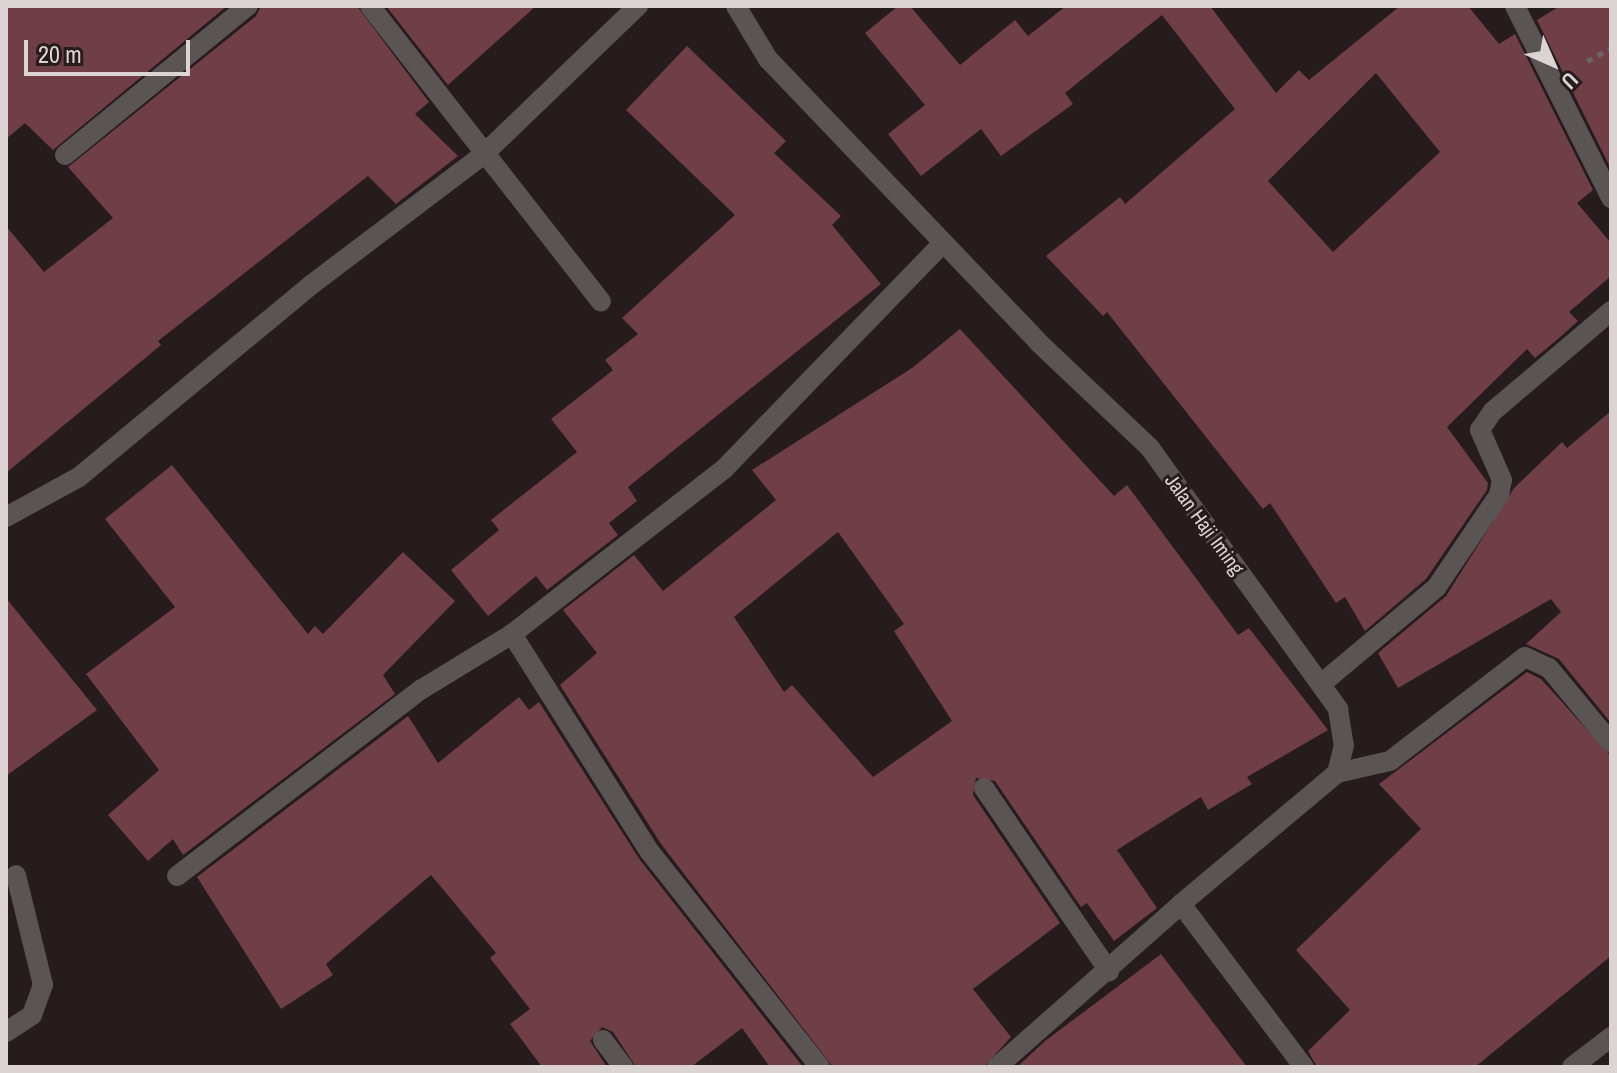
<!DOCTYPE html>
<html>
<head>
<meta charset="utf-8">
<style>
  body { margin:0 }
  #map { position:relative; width:1617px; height:1073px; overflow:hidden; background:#261b1d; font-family:"Archivo Narrow",sans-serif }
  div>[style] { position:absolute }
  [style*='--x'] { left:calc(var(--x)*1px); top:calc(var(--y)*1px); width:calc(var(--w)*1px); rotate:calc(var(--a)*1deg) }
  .building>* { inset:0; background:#6f3e46 }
  .path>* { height:5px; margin-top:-2.5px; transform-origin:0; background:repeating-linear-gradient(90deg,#6e6466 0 6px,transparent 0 12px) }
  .street>* { height:20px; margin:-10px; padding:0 10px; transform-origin:10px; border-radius:10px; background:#5a5455 }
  span { translate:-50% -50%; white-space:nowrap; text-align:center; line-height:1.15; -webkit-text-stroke:6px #261b1d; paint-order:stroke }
  .street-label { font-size:20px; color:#dbd3d4 }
  .frame { position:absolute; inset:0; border:8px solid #dbd3d4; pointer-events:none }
  .north { position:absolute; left:1513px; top:24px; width:80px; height:80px; -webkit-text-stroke:6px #261b1d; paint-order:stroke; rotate:135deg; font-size:22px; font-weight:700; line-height:32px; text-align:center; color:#dbd3d4 }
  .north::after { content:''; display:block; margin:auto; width:28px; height:36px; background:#dbd3d4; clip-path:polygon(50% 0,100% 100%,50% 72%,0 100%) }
  .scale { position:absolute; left:24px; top:40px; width:166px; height:36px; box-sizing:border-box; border:4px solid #dbd3d4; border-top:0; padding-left:10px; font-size:24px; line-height:28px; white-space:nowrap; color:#dbd3d4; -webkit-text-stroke:6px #261b1d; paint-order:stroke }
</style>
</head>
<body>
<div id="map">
  <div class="building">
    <div style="clip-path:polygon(6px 6px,227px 6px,53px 150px,25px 123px,6px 139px)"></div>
    <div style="clip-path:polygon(261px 6px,357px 6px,429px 102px,415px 114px,458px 156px,396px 204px,368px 176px,158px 341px,161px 345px,6px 473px,6px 226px,44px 272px,113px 218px,68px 167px,256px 16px)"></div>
    <div style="clip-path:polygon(386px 6px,536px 6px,448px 85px)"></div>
    <div style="clip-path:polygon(evenodd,898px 6px,910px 6px,960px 65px,1015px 20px,1028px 36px,1066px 6px,1210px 6px,1276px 93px,1299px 70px,1309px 80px,1400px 6px,1468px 6px,1499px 44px,1515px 34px,1593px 190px,1577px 203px,1611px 243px,1611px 276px,1569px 312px,1578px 321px,1559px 338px,1535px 358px,1527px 349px,1447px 427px,1488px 483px,1487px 490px,1426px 579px,1365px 631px,1345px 597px,1336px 603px,1270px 503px,1263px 509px,1107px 312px,1103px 316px,1046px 256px,1120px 197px,1125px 204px,1235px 109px,1162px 15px,1065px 93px,1073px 104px,1001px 156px,981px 129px,921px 176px,888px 134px,925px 105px,865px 33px,898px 6px,1376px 73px,1440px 152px,1333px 252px,1268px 181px,1376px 73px)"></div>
    <div style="clip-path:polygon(1560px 6px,1611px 6px,1611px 169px,1537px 20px)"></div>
    <div style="clip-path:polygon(687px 46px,786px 141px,774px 153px,841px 216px,832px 225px,881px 284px,628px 487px,637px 501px,609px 523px,618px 535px,547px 590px,536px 576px,488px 616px,451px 570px,499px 530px,491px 520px,577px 452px,551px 419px,613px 370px,605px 360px,638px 334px,622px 318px,735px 215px,626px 110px)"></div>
    <div style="clip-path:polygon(evenodd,960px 329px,1114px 496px,1127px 485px,1238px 635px,1249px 628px,1328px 730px,1247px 777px,1252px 784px,1208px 810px,1201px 797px,1117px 850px,1157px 908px,1114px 941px,1087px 903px,1081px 907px,995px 781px,976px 778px,973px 795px,1060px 923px,973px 989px,1011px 1037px,984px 1067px,833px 1067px,661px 844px,560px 685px,597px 653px,563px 610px,634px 555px,663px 591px,776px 500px,752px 470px,912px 368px,960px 329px,838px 532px,904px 624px,894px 631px,952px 721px,873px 777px,792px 685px,784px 692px,734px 617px,838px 532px)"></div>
    <div style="clip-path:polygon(1611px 411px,1611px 723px,1559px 659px,1526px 644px,1561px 612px,1551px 599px,1398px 688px,1378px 653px,1446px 596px,1514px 488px,1562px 442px,1567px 448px)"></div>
    <div style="clip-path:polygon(172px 465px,308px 634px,315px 626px,323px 634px,403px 552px,455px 601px,383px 675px,395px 694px,183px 855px,173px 839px,148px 861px,108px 815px,159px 770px,86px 674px,175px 607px,105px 519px)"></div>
    <div style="clip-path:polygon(6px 598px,97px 710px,6px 776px)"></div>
    <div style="clip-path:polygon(1527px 672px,1541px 679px,1611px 756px,1611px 956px,1475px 1067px,1317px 1067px,1308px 1051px,1350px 1010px,1296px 950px,1421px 829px,1379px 784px)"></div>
    <div style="clip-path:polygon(519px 697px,529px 710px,539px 702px,640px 860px,803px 1067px,770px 1067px,742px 1028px,691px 1067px,636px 1067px,613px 1032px,602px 1027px,590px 1041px,607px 1067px,542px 1067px,510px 1024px,530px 1009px,490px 958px,496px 953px,431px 875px,326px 964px,333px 975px,281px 1009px,197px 877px,408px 716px,438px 763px)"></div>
    <div style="clip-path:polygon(1161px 954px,1247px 1067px,1017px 1067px,1045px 1041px)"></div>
  </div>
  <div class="path">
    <div style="--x:1587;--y:61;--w:27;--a:-28"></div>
  </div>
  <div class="street">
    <div style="--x:370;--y:6;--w:375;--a:52"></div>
    <div style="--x:736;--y:6;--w:62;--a:58.9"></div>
    <div style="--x:768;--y:59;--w:391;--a:46.3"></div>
    <div style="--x:1038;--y:342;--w:154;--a:43.4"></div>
    <div style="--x:1150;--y:448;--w:322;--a:54.2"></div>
    <div style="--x:1338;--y:709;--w:36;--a:81"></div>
    <div style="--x:1344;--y:745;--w:29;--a:104"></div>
    <div style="--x:1337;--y:773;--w:204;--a:140"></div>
    <div style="--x:1181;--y:904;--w:204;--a:53"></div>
    <div style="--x:1515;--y:6;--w:215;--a:63.4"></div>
    <div style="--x:65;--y:155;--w:236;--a:-39.2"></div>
    <div style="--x:6;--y:517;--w:83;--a:-28.7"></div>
    <div style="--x:79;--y:477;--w:301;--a:-39.6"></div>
    <div style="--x:311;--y:285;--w:217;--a:-37.1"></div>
    <div style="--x:484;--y:154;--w:214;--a:-43.9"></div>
    <div style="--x:512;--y:634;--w:269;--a:-37.9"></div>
    <div style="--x:724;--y:469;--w:315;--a:-45.9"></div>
    <div style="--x:1321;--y:684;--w:150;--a:-39.9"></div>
    <div style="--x:1436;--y:588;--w:112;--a:-55.9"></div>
    <div style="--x:1499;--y:495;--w:15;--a:-79"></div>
    <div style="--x:1502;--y:480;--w:55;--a:-113.7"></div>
    <div style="--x:1480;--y:430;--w:22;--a:-56"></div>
    <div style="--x:1492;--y:412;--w:156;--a:-40.3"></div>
    <div style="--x:1337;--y:773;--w:54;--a:-12.8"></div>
    <div style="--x:1390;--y:761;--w:170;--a:-37.6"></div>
    <div style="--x:1525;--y:657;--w:26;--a:25"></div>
    <div style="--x:1549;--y:668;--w:97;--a:50.4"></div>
    <div style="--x:984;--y:788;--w:222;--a:55.7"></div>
    <div style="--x:177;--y:876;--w:308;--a:-37.4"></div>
    <div style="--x:422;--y:689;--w:105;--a:-31.4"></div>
    <div style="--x:512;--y:634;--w:258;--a:57.7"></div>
    <div style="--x:650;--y:852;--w:274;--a:51.7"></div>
    <div style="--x:6;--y:1032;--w:31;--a:-33"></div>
    <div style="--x:32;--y:1015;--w:32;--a:-70"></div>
    <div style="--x:43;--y:985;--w:113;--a:-103.8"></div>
    <div style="--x:603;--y:1040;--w:34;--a:53"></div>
    <div style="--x:997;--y:1067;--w:246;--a:-41.5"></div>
    <div style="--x:1572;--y:1067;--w:49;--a:-37.6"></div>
  </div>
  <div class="street-label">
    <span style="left:1205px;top:524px;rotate:54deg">Jalan Haji Iming</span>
  </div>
  <div class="frame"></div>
  <div class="north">U</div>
  <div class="scale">20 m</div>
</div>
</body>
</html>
